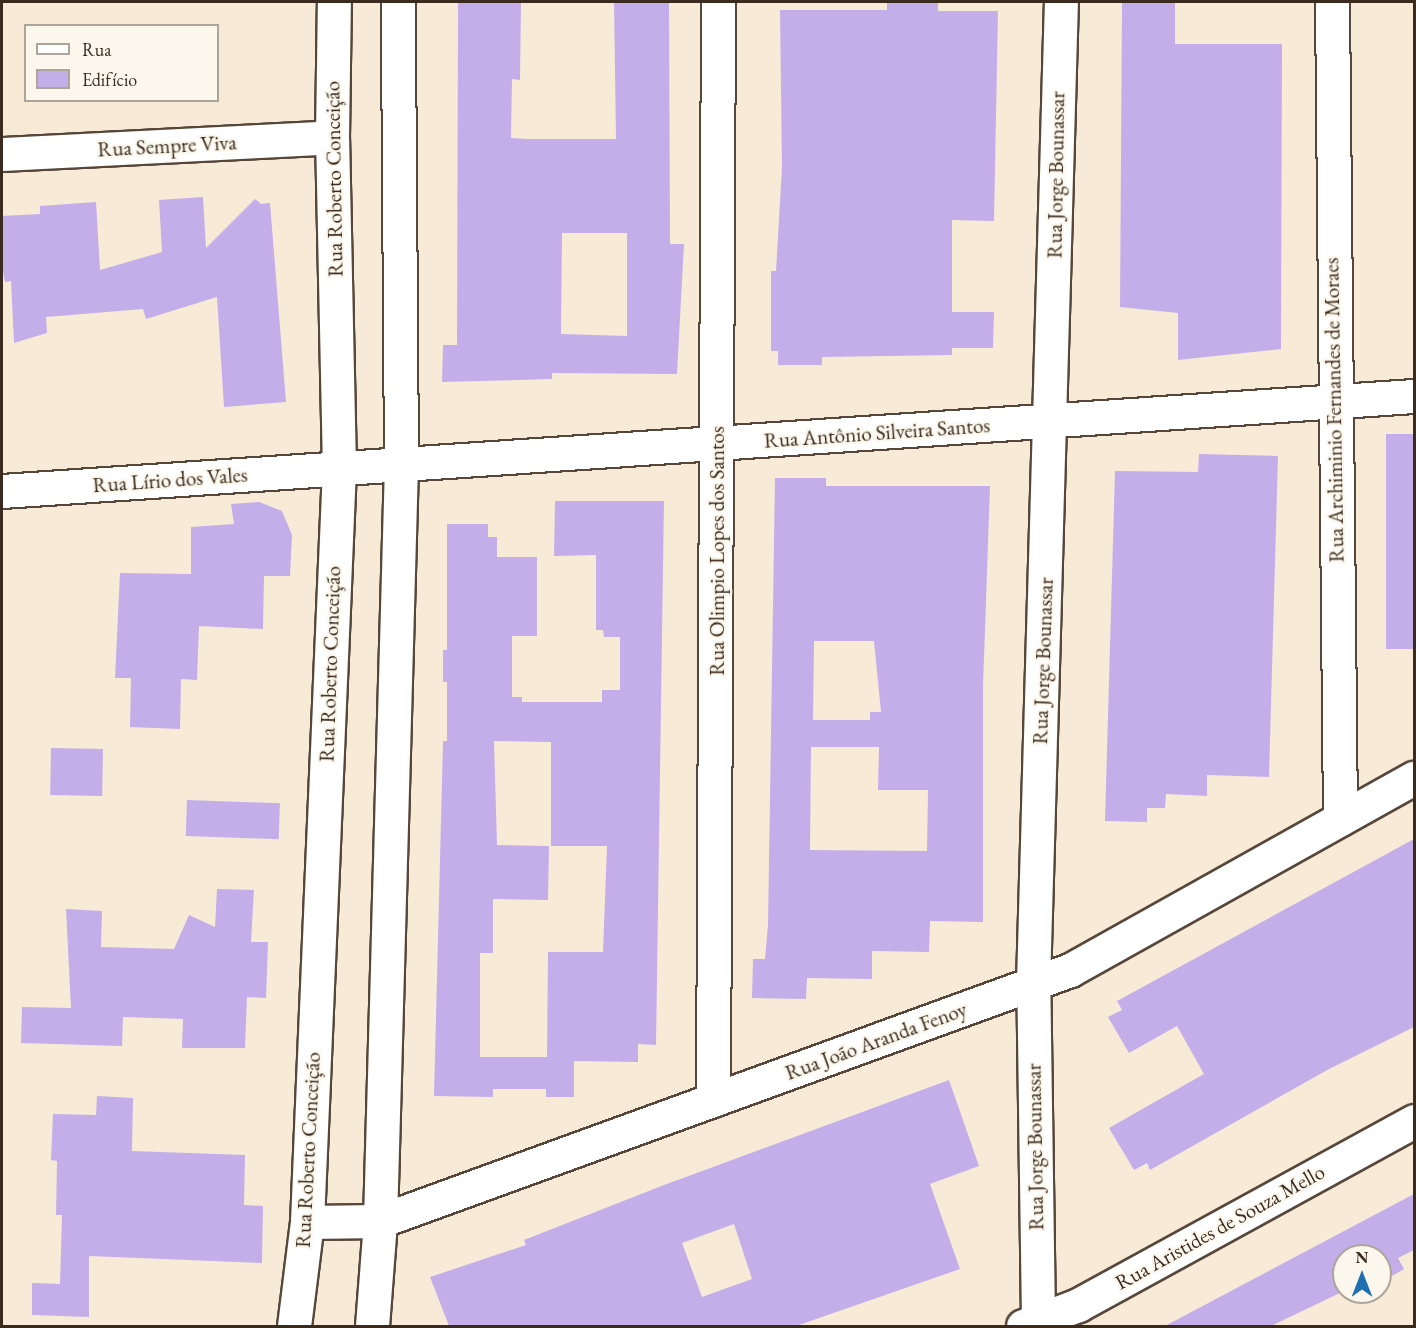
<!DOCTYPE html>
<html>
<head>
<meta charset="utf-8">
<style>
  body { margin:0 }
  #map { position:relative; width:1416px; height:1328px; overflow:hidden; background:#f7ebd8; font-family:"EB Garamond",serif }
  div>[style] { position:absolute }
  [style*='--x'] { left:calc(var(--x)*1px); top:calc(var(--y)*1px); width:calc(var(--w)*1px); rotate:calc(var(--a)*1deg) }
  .building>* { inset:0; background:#c3aee9; transform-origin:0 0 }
  .roads { filter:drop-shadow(2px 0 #57473a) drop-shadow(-2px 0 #57473a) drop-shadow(0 2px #57473a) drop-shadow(0 -2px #57473a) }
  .minor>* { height:33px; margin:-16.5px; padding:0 16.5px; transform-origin:16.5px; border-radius:16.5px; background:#fff }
  .tertiary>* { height:33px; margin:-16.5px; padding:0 16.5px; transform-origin:16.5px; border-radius:16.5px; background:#fff }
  span { translate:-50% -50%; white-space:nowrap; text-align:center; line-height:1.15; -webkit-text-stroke:4.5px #fbf7ec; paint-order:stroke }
  .street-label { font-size:21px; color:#3b2a1e }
  .frame { position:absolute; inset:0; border:3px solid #3b2a1e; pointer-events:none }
  .legend { position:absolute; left:24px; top:24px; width:195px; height:78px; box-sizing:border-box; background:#fbf7ec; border:2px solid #aea59a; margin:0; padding:8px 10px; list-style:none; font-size:18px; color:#3b2a1e }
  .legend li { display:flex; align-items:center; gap:12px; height:30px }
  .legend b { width:30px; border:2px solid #aea59a }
  .north { position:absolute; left:1332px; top:1244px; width:60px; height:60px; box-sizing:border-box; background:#fbf7ec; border:2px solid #aea59a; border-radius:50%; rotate:0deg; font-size:16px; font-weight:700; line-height:24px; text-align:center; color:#3b2a1e }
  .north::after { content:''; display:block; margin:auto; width:21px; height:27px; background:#1f6fb2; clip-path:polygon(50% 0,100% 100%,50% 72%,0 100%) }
</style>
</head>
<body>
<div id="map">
  <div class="building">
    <div style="clip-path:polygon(evenodd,458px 2px,521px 2px,520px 80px,512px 79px,511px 138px,528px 139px,616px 139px,614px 2px,669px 2px,670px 244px,684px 244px,677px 374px,552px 373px,552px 379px,442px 382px,443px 345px,457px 345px,458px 2px,562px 233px,627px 233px,627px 336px,561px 334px,562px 233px)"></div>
    <div style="clip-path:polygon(887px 2px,938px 2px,938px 11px,998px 11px,994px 221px,952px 220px,952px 312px,994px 312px,993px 348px,952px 348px,952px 355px,822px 357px,822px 365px,778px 365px,778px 351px,771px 351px,771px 271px,776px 271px,782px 167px,780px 10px,887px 10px)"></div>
    <div style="clip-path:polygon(1122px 2px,1175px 2px,1175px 44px,1282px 44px,1281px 349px,1178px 360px,1178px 313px,1120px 307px)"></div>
    <div style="clip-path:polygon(203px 197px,206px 248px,255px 199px,261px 204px,270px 203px,286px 402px,224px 407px,217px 297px,146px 319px,143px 309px,46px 317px,47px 333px,14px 343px,11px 281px,5px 282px,2px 267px,2px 216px,40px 214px,40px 206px,96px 202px,100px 270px,162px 252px,159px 200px)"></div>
    <div style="left:1386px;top:434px;width:28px;height:215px"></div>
    <div style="clip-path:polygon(1199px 454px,1278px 456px,1269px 777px,1207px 775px,1207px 796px,1166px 794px,1165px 808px,1147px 808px,1147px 822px,1105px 821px,1115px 471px,1198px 472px)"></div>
    <div style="clip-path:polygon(evenodd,775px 478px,826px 478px,826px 486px,990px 486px,983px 687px,983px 922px,930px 921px,929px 952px,872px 951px,872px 979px,807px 978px,806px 999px,752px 998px,753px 959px,765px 959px,768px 925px,775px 478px,814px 641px,874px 641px,881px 712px,870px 712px,870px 720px,813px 720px,814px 641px,775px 478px,811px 747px,879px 747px,878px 790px,928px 790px,927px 851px,810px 850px,811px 747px)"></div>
    <div style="clip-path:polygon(evenodd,555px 501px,664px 501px,656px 1045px,638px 1044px,638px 1062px,574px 1061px,574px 1097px,546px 1097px,546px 1089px,493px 1089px,493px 1097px,434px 1096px,443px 741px,447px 741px,447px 682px,443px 682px,443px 650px,447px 650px,447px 524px,488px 524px,488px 537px,497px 537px,497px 557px,537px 557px,537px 636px,512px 636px,512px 697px,522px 697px,522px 702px,602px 702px,602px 690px,620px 690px,620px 637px,604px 637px,603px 630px,596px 630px,596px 555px,554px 556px,555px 501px,494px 741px,551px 742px,551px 846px,607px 846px,603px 952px,548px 952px,547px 1057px,480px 1057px,480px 953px,493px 953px,493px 899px,548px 900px,549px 846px,497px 845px,494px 741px)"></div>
    <div style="clip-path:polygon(259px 502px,282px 511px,292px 535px,290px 576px,264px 576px,263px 629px,199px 626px,197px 680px,181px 679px,180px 729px,130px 727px,131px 678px,115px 678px,120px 573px,191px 574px,191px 527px,234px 524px,231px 504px)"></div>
    <div style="left:51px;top:748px;width:52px;height:47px;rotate:1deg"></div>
    <div style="left:187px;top:800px;width:93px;height:36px;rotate:2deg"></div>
    <div style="clip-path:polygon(1414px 839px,1414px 1027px,1329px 1069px,1150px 1170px,1147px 1163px,1134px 1170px,1109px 1128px,1204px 1074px,1177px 1026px,1129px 1053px,1108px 1017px,1122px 1010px,1117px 1001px)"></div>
    <div style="clip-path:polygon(217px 889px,254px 890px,251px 942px,268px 942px,266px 998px,247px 997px,245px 1048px,182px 1048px,183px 1019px,123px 1017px,122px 1046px,21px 1043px,22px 1007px,71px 1008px,66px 909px,102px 911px,101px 947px,174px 949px,189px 915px,215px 927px)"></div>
    <div style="clip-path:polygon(evenodd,949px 1080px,979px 1166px,930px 1184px,960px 1269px,796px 1326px,449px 1326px,430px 1277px,526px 1245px,524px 1240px,664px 1185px,949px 1080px,734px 1224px,752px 1279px,702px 1297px,682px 1243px,734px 1224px)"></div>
    <div style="clip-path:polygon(97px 1096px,133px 1098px,132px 1151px,245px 1155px,244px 1205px,263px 1206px,262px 1263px,89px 1256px,89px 1317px,32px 1315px,32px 1283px,60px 1284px,62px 1215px,56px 1215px,57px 1161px,51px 1160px,53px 1114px,96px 1115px)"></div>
    <div style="clip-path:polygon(1414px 1194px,1414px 1250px,1398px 1258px,1404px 1269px,1380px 1283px,1380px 1256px,1344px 1256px,1344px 1291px,1271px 1326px,1165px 1326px)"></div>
  </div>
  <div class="roads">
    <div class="minor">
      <div style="--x:1332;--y:2;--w:817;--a:89.44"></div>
      <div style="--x:2;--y:154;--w:330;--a:-2.9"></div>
      <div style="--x:2;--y:491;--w:1415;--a:-3.85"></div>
      <div style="--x:713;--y:1100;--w:1098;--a:-89.74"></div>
      <div style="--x:307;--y:1222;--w:73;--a:-0.8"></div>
      <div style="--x:380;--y:1221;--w:734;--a:-19.99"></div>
      <div style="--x:1070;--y:970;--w:394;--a:-29.2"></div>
      <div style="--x:1038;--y:1321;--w:338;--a:-90.8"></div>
      <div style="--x:1033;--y:983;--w:981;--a:-88.37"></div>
      <div style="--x:1023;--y:1326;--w:59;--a:-20.9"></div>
      <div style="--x:1078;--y:1305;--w:383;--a:-28.7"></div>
    </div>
    <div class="tertiary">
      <div style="--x:294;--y:1326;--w:105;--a:-82.9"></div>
      <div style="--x:307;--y:1222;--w:754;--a:-87.57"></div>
      <div style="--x:339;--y:469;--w:332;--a:-91.2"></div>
      <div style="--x:332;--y:137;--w:135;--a:-89.2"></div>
      <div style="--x:372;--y:1326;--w:105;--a:-85.6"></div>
      <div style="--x:380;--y:1221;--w:756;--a:-88.41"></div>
      <div style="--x:401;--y:465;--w:463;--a:-90.4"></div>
    </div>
  </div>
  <div class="street-label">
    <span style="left:167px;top:146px;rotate:-3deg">Rua Sempre Viva</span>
    <span style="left:1056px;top:175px;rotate:-89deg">Rua Jorge Bounassar</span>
    <span style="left:334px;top:179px;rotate:-91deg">Rua Roberto Conceição</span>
    <span style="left:1334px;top:410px;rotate:-91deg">Rua Archiminio Fernandes de Moraes</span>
    <span style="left:877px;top:433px;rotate:-4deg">Rua Antônio Silveira Santos</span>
    <span style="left:170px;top:480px;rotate:-4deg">Rua Lírio dos Vales</span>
    <span style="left:717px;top:551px;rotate:-90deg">Rua Olimpio Lopes dos Santos</span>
    <span style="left:1043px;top:661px;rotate:-88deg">Rua Jorge Bounassar</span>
    <span style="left:330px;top:664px;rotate:-88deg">Rua Roberto Conceição</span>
    <span style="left:876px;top:1041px;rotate:-20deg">Rua João Aranda Fenoy</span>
    <span style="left:1035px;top:1147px;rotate:-91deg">Rua Jorge Bounassar</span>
    <span style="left:308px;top:1150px;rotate:-87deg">Rua Roberto Conceição</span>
    <span style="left:1220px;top:1227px;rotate:-29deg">Rua Aristides de Souza Mello</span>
  </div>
  <div class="frame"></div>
  <ul class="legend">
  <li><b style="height:8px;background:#fff"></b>Rua</li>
  <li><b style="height:16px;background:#c3aee9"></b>Edifício</li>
  </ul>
  <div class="north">N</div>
</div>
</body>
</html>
